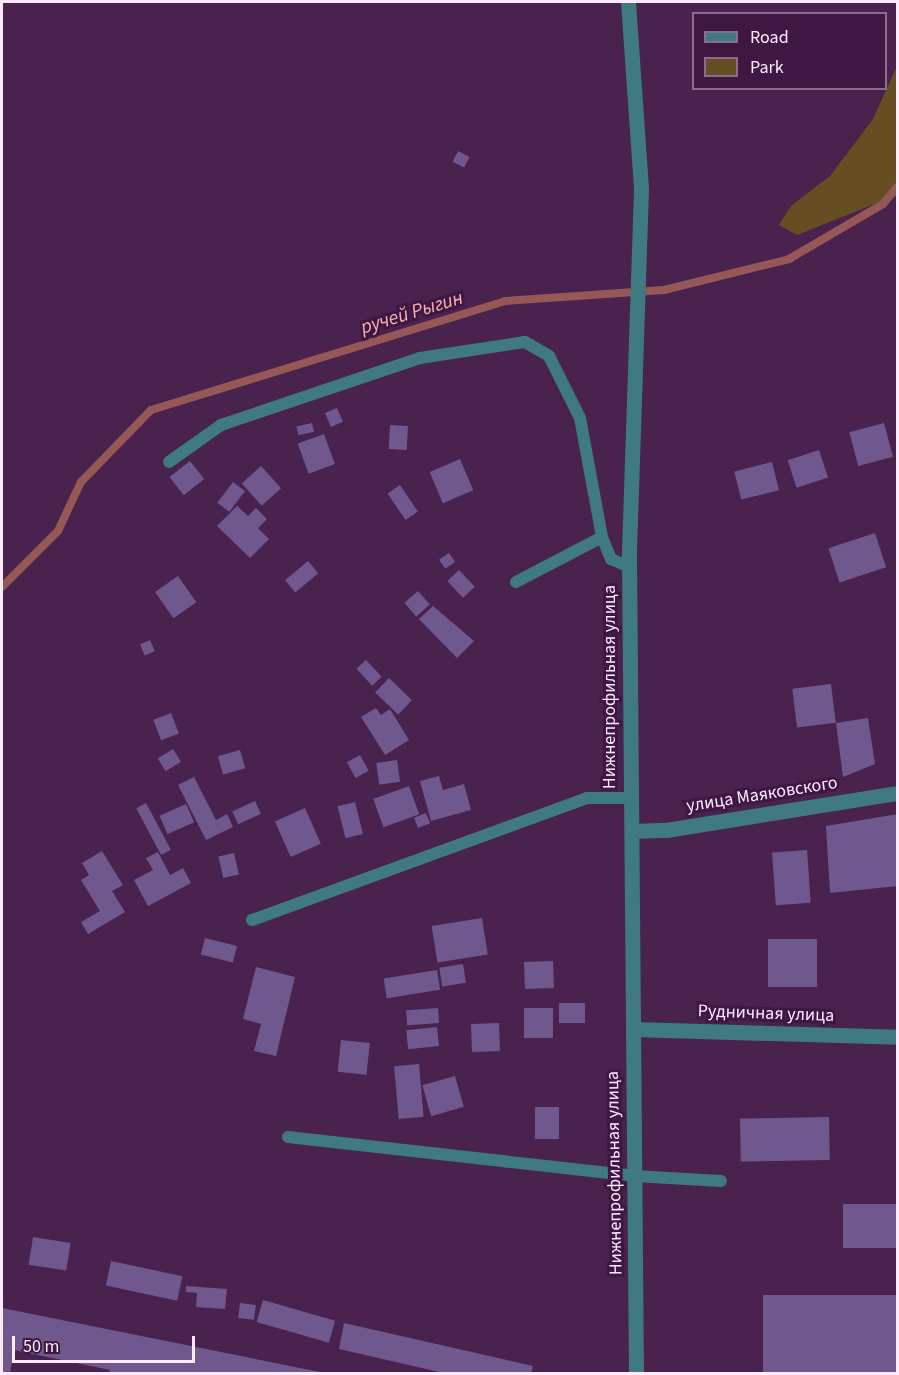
<!DOCTYPE html>
<html>
<head>
<meta charset="utf-8">
<style>
  body { margin:0 }
  #map { position:relative; width:899px; height:1375px; overflow:hidden; background:#49224e; font-family:"Source Sans 3",sans-serif }
  div>[style] { position:absolute }
  [style*='--x'] { left:calc(var(--x)*1px); top:calc(var(--y)*1px); width:calc(var(--w)*1px); rotate:calc(var(--a)*1deg) }
  .green>* { inset:0; background:#654f22 }
  .stream>* { height:8px; margin:-4px; padding:0 4px; transform-origin:4px; border-radius:4px; background:#955856 }
  .building>* { inset:0; background:#6f588e; transform-origin:0 0 }
  .service>* { height:12px; margin:-6px; padding:0 6px; transform-origin:6px; border-radius:6px; background:#3e7a7f }
  .minor>* { height:15px; margin:-7.5px; padding:0 7.5px; transform-origin:7.5px; border-radius:7.5px; background:#3e7a7f }
  .tertiary>* { height:15px; margin:-7.5px; padding:0 7.5px; transform-origin:7.5px; border-radius:7.5px; background:#3e7a7f }
  span { translate:-50% -50%; white-space:nowrap; text-align:center; line-height:1.15; -webkit-text-stroke:6px #3e1843; paint-order:stroke }
  .street-label { font-size:18px; color:#fdeaff }
  .water-label { font-size:20px; color:#faafab; font-style:italic }
  .frame { position:absolute; inset:0; border:3px solid #fdeaff; pointer-events:none }
  .legend { position:absolute; left:692px; top:12px; width:195px; height:78px; box-sizing:border-box; background:#3e1843; border:2px solid #8a6c8e; margin:0; padding:8px 10px; list-style:none; font-size:18px; color:#fdeaff }
  .legend li { display:flex; align-items:center; gap:12px; height:30px }
  .legend b { width:30px; border:2px solid #8a6c8e }
  .scale { position:absolute; left:12px; top:1336px; width:183px; height:27px; box-sizing:border-box; border:3px solid #fdeaff; border-top:0; padding-left:8px; font-size:18px; line-height:21px; white-space:nowrap; color:#fdeaff; -webkit-text-stroke:4px #3e1843; paint-order:stroke }
</style>
</head>
<body>
<div id="map">
  <div class="green">
    <div style="clip-path:polygon(897px 66px,897px 195px,797px 235px,779px 225px,791px 206px,830px 176px,855px 143px,873px 119px)"></div>
  </div>
  <div class="stream">
    <div style="--x:2;--y:587;--w:79;--a:-45"></div>
    <div style="--x:58;--y:531;--w:54;--a:-64.9"></div>
    <div style="--x:81;--y:482;--w:100;--a:-45.8"></div>
    <div style="--x:151;--y:410;--w:370;--a:-17.1"></div>
    <div style="--x:505;--y:301;--w:159;--a:-4"></div>
    <div style="--x:664;--y:290;--w:129;--a:-13.9"></div>
    <div style="--x:789;--y:259;--w:109;--a:-30.3"></div>
    <div style="--x:883;--y:204;--w:23;--a:-50"></div>
  </div>
  <div class="building">
    <div style="left:458px;top:151px;width:13px;height:12px;rotate:27deg"></div>
    <div style="left:337px;top:408px;width:15px;height:13px;rotate:67deg"></div>
    <div style="left:312px;top:423px;width:9px;height:16px;rotate:77deg"></div>
    <div style="left:884px;top:423px;width:35px;height:36px;rotate:75deg"></div>
    <div style="left:390px;top:425px;width:18px;height:24px;rotate:3deg"></div>
    <div style="left:324px;top:434px;width:32px;height:28px;rotate:70deg"></div>
    <div style="left:819px;top:450px;width:29px;height:33px;rotate:72deg"></div>
    <div style="left:460px;top:459px;width:34px;height:33px;rotate:67deg"></div>
    <div style="left:190px;top:461px;width:23px;height:26px;rotate:52deg"></div>
    <div style="left:772px;top:462px;width:29px;height:39px;rotate:76deg"></div>
    <div style="left:261px;top:466px;width:30px;height:26px;rotate:48deg"></div>
    <div style="left:233px;top:482px;width:15px;height:26px;rotate:37deg"></div>
    <div style="left:400px;top:485px;width:32px;height:15px;rotate:56deg"></div>
    <div style="clip-path:polygon(237px 506px,248px 516px,256px 508px,267px 519px,258px 528px,269px 539px,250px 558px,217px 526px)"></div>
    <div style="left:875px;top:533px;width:36px;height:49px;rotate:72deg"></div>
    <div style="left:449px;top:553px;width:11px;height:12px;rotate:56deg"></div>
    <div style="left:308px;top:561px;width:16px;height:30px;rotate:50deg"></div>
    <div style="left:459px;top:570px;width:23px;height:16px;rotate:47deg"></div>
    <div style="left:178px;top:576px;width:32px;height:28px;rotate:55deg"></div>
    <div style="left:418px;top:591px;width:18px;height:18px;rotate:49deg"></div>
    <div style="clip-path:polygon(433px 606px,474px 641px,457px 658px,419px 619px)"></div>
    <div style="left:150px;top:640px;width:12px;height:11px;rotate:66deg"></div>
    <div style="left:366px;top:660px;width:23px;height:13px;rotate:47deg"></div>
    <div style="left:389px;top:678px;width:32px;height:20px;rotate:44deg"></div>
    <div style="left:831px;top:684px;width:39px;height:39px;rotate:83deg"></div>
    <div style="clip-path:polygon(376px 708px,381px 715px,390px 709px,409px 740px,385px 755px,361px 717px)"></div>
    <div style="left:171px;top:713px;width:22px;height:19px;rotate:69deg"></div>
    <div style="clip-path:polygon(868px 718px,875px 764px,843px 777px,836px 723px)"></div>
    <div style="left:173px;top:749px;width:15px;height:18px;rotate:58deg"></div>
    <div style="left:240px;top:750px;width:19px;height:23px;rotate:74deg"></div>
    <div style="left:360px;top:755px;width:18px;height:15px;rotate:61deg"></div>
    <div style="left:397px;top:760px;width:22px;height:21px;rotate:82deg"></div>
    <div style="clip-path:polygon(439px 776px,443px 790px,464px 784px,471px 810px,431px 821px,420px 781px)"></div>
    <div style="clip-path:polygon(194px 777px,216px 820px,227px 814px,233px 827px,206px 840px,178px 785px)"></div>
    <div style="left:409px;top:786px;width:30px;height:38px;rotate:70deg"></div>
    <div style="left:255px;top:801px;width:14px;height:25px;rotate:65deg"></div>
    <div style="left:355px;top:802px;width:33px;height:18px;rotate:76deg"></div>
    <div style="left:146px;top:803px;width:53px;height:11px;rotate:62deg"></div>
    <div style="left:186px;top:804px;width:20px;height:29px;rotate:66deg"></div>
    <div style="left:305px;top:808px;width:39px;height:33px;rotate:66deg"></div>
    <div style="left:426px;top:813px;width:11px;height:13px;rotate:68deg"></div>
    <div style="clip-path:polygon(898px 814px,898px 886px,830px 893px,826px 826px)"></div>
    <div style="left:807px;top:850px;width:53px;height:35px;rotate:86deg"></div>
    <div style="clip-path:polygon(102px 851px,123px 885px,112px 891px,125px 912px,88px 934px,81px 922px,100px 911px,81px 880px,89px 875px,82px 863px)"></div>
    <div style="clip-path:polygon(158px 852px,170px 875px,183px 868px,191px 883px,148px 906px,134px 880px,153px 870px,146px 858px)"></div>
    <div style="left:234px;top:853px;width:22px;height:16px;rotate:77deg"></div>
    <div style="left:482px;top:918px;width:37px;height:51px;rotate:81deg"></div>
    <div style="left:205px;top:938px;width:33px;height:17px;rotate:14deg"></div>
    <div style="left:768px;top:939px;width:49px;height:48px"></div>
    <div style="left:553px;top:961px;width:27px;height:29px;rotate:88deg"></div>
    <div style="left:463px;top:964px;width:19px;height:24px;rotate:81deg"></div>
    <div style="clip-path:polygon(256px 967px,295px 977px,276px 1056px,254px 1051px,261px 1024px,243px 1019px)"></div>
    <div style="left:437px;top:970px;width:20px;height:54px;rotate:81deg"></div>
    <div style="left:585px;top:1003px;width:20px;height:26px;rotate:90deg"></div>
    <div style="left:438px;top:1008px;width:15px;height:32px;rotate:86deg"></div>
    <div style="left:524px;top:1008px;width:29px;height:30px"></div>
    <div style="left:499px;top:1023px;width:28px;height:28px;rotate:88deg"></div>
    <div style="left:437px;top:1027px;width:19px;height:31px;rotate:84deg"></div>
    <div style="left:341px;top:1040px;width:29px;height:32px;rotate:6deg"></div>
    <div style="left:419px;top:1064px;width:53px;height:25px;rotate:85deg"></div>
    <div style="left:455px;top:1076px;width:32px;height:34px;rotate:74deg"></div>
    <div style="left:535px;top:1107px;width:24px;height:32px"></div>
    <div style="left:829px;top:1117px;width:43px;height:89px;rotate:89deg"></div>
    <div style="left:898px;top:1204px;width:44px;height:55px;rotate:90deg"></div>
    <div style="left:33px;top:1237px;width:38px;height:28px;rotate:9deg"></div>
    <div style="left:111px;top:1261px;width:73px;height:25px;rotate:12deg"></div>
    <div style="clip-path:polygon(186px 1286px,227px 1289px,225px 1309px,196px 1307px,197px 1293px,186px 1292px)"></div>
    <div style="left:763px;top:1295px;width:135px;height:79px"></div>
    <div style="left:263px;top:1300px;width:75px;height:23px;rotate:16deg"></div>
    <div style="left:240px;top:1303px;width:16px;height:15px;rotate:7deg"></div>
    <div style="clip-path:polygon(2px 1308px,320px 1372px,320px 1374px,109px 1374px,110px 1370px,14px 1350px,10px 1374px,2px 1374px)"></div>
    <div style="clip-path:polygon(344px 1323px,533px 1366px,531px 1374px,448px 1374px,339px 1349px)"></div>
  </div>
  <div class="service">
    <div style="--x:169;--y:462;--w:64;--a:-35.4"></div>
    <div style="--x:221;--y:425;--w:210;--a:-18.6"></div>
    <div style="--x:420;--y:358;--w:106;--a:-8.7"></div>
    <div style="--x:525;--y:342;--w:28;--a:30"></div>
    <div style="--x:549;--y:356;--w:69;--a:63.4"></div>
    <div style="--x:580;--y:418;--w:121;--a:79.5"></div>
    <div style="--x:602;--y:537;--w:24;--a:68"></div>
    <div style="--x:611;--y:559;--w:21;--a:23"></div>
    <div style="--x:516;--y:582;--w:97;--a:-27.6"></div>
    <div style="--x:252;--y:920;--w:357;--a:-20"></div>
    <div style="--x:587;--y:798;--w:43;--a:0"></div>
    <div style="--x:288;--y:1137;--w:348;--a:6.4"></div>
    <div style="--x:634;--y:1176;--w:87;--a:3.3"></div>
  </div>
  <div class="minor">
    <div style="--x:632;--y:831;--w:34;--a:-2"></div>
    <div style="--x:666;--y:830;--w:235;--a:-9.1"></div>
    <div style="--x:633;--y:1029;--w:265;--a:1.7"></div>
  </div>
  <div class="tertiary">
    <div style="--x:628;--y:2;--w:187;--a:86"></div>
    <div style="--x:641;--y:189;--w:367;--a:91.9"></div>
    <div style="--x:629;--y:556;--w:818;--a:89.51"></div>
  </div>
  <div class="street-label">
    <span style="left:610px;top:687px;rotate:-90deg">Нижнепрофильная улица</span>
    <span style="left:762px;top:795px;rotate:-9deg">улица Маяковского</span>
    <span style="left:766px;top:1014px;rotate:2deg">Рудничная улица</span>
    <span style="left:615px;top:1173px;rotate:-91deg">Нижнепрофильная улица</span>
  </div>
  <div class="water-label">
    <span style="left:412px;top:313px;rotate:-17deg">ручей Рыгин</span>
  </div>
  <div class="frame"></div>
  <ul class="legend">
  <li><b style="height:8px;background:#3e7a7f"></b>Road</li>
  <li><b style="height:16px;background:#654f22"></b>Park</li>
  </ul>
  <div class="scale">50 m</div>
</div>
</body>
</html>
